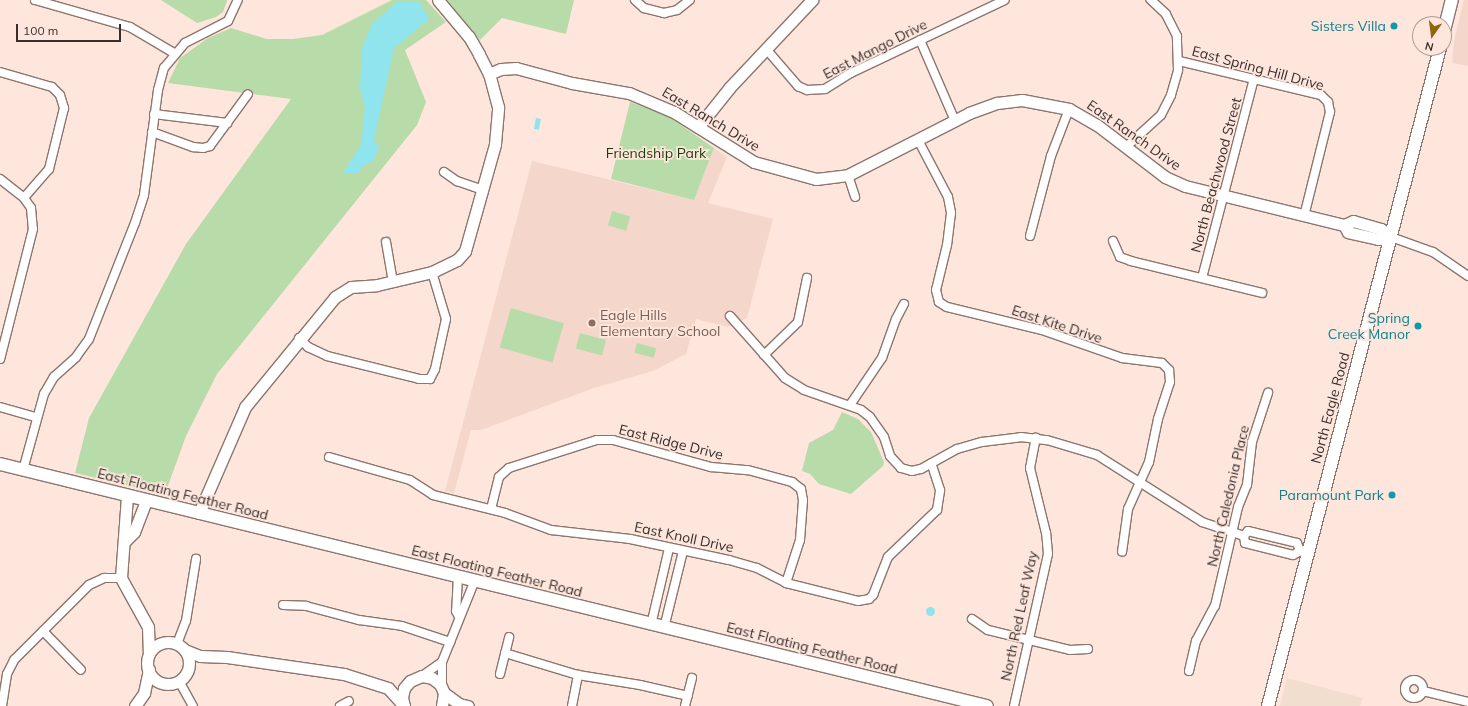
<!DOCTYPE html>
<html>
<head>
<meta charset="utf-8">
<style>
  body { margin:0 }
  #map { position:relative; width:1468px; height:706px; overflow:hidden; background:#fee6dd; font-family:Mulish,sans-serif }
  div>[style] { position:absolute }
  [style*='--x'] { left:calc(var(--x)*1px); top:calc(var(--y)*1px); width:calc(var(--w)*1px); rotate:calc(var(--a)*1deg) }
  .commercial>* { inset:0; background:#f1dece }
  .built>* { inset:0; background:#f5d6ca }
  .green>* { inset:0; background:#b7dba9; transform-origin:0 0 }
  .water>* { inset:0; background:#90e4ee; transform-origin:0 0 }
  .round { border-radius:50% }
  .roads { filter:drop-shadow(1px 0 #8b766e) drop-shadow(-1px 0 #8b766e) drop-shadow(0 1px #8b766e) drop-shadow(0 -1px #8b766e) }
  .minor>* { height:8px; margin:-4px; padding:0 4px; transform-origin:4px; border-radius:4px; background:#fff }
  .minor>.ring { margin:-4px; padding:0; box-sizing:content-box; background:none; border:8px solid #fff; border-radius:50% }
  .tertiary>* { height:11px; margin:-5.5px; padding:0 5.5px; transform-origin:5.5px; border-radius:5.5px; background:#fff }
  .tertiary>.ring { margin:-5.5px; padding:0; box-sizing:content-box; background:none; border:11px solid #fff; border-radius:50% }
  .secondary>* { height:12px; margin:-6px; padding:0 6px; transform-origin:6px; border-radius:6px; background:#fff }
  .dots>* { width:11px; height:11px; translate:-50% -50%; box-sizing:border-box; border:2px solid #fee6dd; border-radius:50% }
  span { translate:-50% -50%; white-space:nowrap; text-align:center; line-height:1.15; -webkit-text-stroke:3.5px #fee6dd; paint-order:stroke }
  .culture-label { font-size:14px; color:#0d838f }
  .right { translate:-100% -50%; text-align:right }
  .street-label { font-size:14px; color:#372e2b }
  .park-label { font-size:14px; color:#193c05 }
  .education-label { font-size:14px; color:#785e54 }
  .left { translate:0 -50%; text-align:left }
  .north { position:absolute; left:1412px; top:16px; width:40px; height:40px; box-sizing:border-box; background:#fee6dd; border:1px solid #ae9c96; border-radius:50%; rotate:194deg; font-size:11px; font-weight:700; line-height:16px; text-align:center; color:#372e2b }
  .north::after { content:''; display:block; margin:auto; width:14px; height:18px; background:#8e660b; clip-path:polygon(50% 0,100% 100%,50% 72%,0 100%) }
  .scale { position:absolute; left:16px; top:24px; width:105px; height:18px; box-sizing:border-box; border:2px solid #372e2b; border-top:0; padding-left:5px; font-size:12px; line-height:14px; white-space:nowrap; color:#372e2b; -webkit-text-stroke:3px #fee6dd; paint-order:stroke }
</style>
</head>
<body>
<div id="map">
  <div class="commercial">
    <div style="clip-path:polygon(1287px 678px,1363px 698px,1360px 706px,1280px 706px)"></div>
  </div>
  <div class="built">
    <div style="clip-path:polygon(1464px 0,1468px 0,1468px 66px,1452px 63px,1454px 41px)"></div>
    <div style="clip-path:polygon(714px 148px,727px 157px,708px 203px,773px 219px,747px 318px,728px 327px,696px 319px,686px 354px,653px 371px,594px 388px,481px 430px,471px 430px,454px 493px,445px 491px,532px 161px,694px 200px)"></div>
  </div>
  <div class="green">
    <div style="clip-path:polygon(161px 0,227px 0,227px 1px,223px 12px,216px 17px,197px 23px)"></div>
    <div style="clip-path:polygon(392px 0,426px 0,446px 22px,405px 50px,426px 102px,417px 125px,217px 374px,186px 436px,165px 494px,75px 473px,89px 418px,186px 244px,291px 99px,168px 83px,180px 58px,208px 38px,231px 28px,267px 39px,293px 39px,322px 35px)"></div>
    <div style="clip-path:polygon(447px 0,574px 0,566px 34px,502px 18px,480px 40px)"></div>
    <div style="clip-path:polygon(630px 102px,665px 114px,714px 148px,694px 200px,611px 179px)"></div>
    <div style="left:612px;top:211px;width:19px;height:15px;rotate:16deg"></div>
    <div style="left:511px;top:308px;width:55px;height:41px;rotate:16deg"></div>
    <div style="left:580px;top:333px;width:27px;height:16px;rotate:15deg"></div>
    <div style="left:637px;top:343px;width:20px;height:10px;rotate:15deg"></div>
    <div style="clip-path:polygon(842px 412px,858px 419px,871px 432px,884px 462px,883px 466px,851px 494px,819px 484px,810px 474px,802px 471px,809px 443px,833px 430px)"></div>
  </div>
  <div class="water">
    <div style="clip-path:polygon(398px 1px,419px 2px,429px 19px,394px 48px,374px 140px,379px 147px,373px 161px,363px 166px,357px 174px,343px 173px,361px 145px,365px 107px,360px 89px,362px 48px,372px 24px)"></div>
    <div style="left:536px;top:118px;width:5px;height:11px;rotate:11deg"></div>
    <div class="round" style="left:925.5px;top:606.5px;width:9px;height:9px"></div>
  </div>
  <div class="roads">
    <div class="minor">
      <div style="--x:35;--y:0;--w:99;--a:15.9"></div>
      <div style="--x:130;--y:27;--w:51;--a:30.6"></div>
      <div style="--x:635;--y:0;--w:12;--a:42"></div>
      <div style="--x:644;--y:8;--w:21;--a:14"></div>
      <div style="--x:664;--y:13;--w:13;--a:-13"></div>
      <div style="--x:677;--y:10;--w:16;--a:-38"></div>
      <div style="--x:920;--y:40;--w:88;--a:66.6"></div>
      <div style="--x:767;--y:50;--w:48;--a:49.3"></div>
      <div style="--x:798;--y:86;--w:10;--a:24"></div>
      <div style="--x:807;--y:90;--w:18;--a:-3"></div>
      <div style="--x:825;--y:89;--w:31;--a:-32"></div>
      <div style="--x:851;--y:73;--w:170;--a:-25.4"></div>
      <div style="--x:1179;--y:61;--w:146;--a:13.5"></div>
      <div style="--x:1321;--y:95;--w:10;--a:45"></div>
      <div style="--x:1328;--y:102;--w:10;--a:79"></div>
      <div style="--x:1330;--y:112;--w:107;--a:104"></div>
      <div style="--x:0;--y:72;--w:54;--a:16.1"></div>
      <div style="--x:52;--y:87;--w:11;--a:45"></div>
      <div style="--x:60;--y:95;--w:14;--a:73"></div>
      <div style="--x:64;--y:108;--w:63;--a:103.8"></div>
      <div style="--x:49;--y:169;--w:38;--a:131"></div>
      <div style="--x:24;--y:198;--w:12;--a:55"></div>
      <div style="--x:31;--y:208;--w:21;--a:85"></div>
      <div style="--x:33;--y:229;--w:134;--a:104.2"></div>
      <div style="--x:154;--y:114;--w:74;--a:7"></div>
      <div style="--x:152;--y:132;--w:44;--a:20.1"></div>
      <div style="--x:193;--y:147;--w:10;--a:6"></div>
      <div style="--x:203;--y:148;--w:7;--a:-16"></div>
      <div style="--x:210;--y:146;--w:64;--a:-53.8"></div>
      <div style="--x:918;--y:140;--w:64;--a:62.2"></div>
      <div style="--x:948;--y:197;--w:16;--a:79"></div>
      <div style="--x:951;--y:213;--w:32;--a:97"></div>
      <div style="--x:947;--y:245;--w:46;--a:103.7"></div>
      <div style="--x:936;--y:290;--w:12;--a:76"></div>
      <div style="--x:939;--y:302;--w:9;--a:32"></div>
      <div style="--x:947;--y:307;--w:98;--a:13.6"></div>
      <div style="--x:1042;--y:330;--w:85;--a:19.3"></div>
      <div style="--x:1122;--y:358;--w:40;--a:7.1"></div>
      <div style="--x:1162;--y:363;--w:10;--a:45"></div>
      <div style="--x:1169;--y:370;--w:12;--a:85"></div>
      <div style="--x:1170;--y:382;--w:39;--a:108"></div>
      <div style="--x:1158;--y:419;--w:44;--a:101.8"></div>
      <div style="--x:1149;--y:462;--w:51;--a:114.1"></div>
      <div style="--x:1128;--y:509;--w:43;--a:97.9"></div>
      <div style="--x:1126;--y:147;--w:47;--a:-42.4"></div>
      <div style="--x:1161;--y:115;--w:22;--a:-63"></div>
      <div style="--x:1171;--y:95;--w:26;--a:-74"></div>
      <div style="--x:1178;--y:70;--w:34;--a:-92"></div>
      <div style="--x:1177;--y:36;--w:25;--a:-117"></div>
      <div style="--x:1166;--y:14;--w:21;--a:-137"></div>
      <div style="--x:444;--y:172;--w:16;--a:35"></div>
      <div style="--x:457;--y:181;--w:28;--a:19"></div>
      <div style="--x:848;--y:175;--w:23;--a:72"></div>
      <div style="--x:0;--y:179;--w:31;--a:38"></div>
      <div style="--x:1030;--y:236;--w:83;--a:-75.3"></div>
      <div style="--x:1051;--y:156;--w:50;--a:-69"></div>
      <div style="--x:1391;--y:237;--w:45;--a:19.7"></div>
      <div style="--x:1433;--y:252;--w:42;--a:34.4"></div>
      <div style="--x:1113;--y:241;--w:17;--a:66"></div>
      <div style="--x:1120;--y:257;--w:12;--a:20"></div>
      <div style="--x:1131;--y:261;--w:135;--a:13.7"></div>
      <div style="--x:386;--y:242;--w:41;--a:80.1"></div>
      <div style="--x:1202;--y:278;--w:206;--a:-75.4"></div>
      <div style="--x:730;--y:316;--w:83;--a:48.4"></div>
      <div style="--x:785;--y:378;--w:22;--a:32"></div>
      <div style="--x:804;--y:390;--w:60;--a:19.3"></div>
      <div style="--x:861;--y:410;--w:11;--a:38"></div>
      <div style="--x:870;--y:417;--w:24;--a:55"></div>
      <div style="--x:884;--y:437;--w:20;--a:72"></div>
      <div style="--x:890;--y:456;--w:16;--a:47"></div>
      <div style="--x:901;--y:468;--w:11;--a:15"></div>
      <div style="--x:912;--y:471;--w:9;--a:-13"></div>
      <div style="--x:921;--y:469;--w:41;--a:-29.1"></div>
      <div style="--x:957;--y:449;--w:26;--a:-16"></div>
      <div style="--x:982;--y:442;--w:39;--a:-7"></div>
      <div style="--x:1021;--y:437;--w:26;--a:7"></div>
      <div style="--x:1047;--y:440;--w:52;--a:16.7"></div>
      <div style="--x:1097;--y:455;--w:125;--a:32.5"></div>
      <div style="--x:1202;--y:522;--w:44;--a:18.4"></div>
      <div style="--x:299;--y:338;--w:13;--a:45"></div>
      <div style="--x:308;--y:347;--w:21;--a:25"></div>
      <div style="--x:327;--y:356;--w:95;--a:14"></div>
      <div style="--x:419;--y:379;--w:11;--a:0"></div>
      <div style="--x:430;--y:379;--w:11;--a:-63"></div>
      <div style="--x:435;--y:369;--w:51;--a:-77.6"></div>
      <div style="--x:446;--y:319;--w:49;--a:-106.6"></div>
      <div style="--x:764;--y:355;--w:47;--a:-44.1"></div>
      <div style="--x:798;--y:322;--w:45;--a:-78.4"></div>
      <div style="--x:850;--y:405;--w:57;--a:-55.8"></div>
      <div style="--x:882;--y:358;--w:41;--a:-70.3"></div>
      <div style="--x:896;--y:319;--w:17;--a:-62"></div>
      <div style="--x:0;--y:407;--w:37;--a:16"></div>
      <div style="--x:329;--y:457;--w:84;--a:15.9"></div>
      <div style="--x:410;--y:480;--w:27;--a:33"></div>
      <div style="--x:433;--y:495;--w:74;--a:14"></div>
      <div style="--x:505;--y:513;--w:49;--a:20.3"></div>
      <div style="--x:551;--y:530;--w:80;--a:6.5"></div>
      <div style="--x:630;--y:539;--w:101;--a:12"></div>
      <div style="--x:729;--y:560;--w:29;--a:16"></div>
      <div style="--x:757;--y:568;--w:33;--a:27"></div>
      <div style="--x:786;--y:583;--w:74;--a:14"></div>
      <div style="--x:858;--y:601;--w:11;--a:-10"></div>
      <div style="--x:869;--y:599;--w:6;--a:-45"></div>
      <div style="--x:873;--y:595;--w:41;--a:-68.5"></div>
      <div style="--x:888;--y:557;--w:68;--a:-43.8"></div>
      <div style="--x:937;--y:510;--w:20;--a:-81"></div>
      <div style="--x:940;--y:490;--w:28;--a:-108"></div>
      <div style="--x:23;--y:470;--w:79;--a:-74.6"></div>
      <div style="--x:44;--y:394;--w:20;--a:-60"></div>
      <div style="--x:54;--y:377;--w:30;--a:-42"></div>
      <div style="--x:76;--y:357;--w:22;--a:-54"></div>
      <div style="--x:89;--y:339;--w:125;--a:-68.4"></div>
      <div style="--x:135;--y:223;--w:29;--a:-72"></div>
      <div style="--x:144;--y:195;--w:106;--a:-82.4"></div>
      <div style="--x:158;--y:90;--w:23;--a:-75"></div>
      <div style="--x:164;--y:68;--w:33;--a:-50"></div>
      <div style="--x:185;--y:43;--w:48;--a:-27.1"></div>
      <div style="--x:228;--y:21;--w:23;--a:-65"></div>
      <div style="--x:491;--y:509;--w:33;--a:-76"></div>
      <div style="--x:499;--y:477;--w:13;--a:-42"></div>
      <div style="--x:509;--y:468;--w:92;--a:-17.7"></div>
      <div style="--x:597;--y:440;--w:16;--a:0"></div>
      <div style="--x:613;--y:440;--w:102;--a:15.4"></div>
      <div style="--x:711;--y:467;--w:37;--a:5"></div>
      <div style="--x:748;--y:470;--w:46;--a:15.3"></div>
      <div style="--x:792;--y:482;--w:11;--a:38"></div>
      <div style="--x:801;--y:489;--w:11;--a:80"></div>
      <div style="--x:803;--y:500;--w:40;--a:94.3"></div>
      <div style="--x:800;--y:540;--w:45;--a:108"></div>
      <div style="--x:1248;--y:531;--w:50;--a:13.8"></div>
      <div style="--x:1297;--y:543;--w:9;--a:69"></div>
      <div style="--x:1300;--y:551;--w:8;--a:150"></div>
      <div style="--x:1293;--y:555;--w:49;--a:-166"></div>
      <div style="--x:1245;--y:543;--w:7;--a:-98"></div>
      <div style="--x:1244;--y:536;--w:6;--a:-51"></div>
      <div style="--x:458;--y:576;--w:35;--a:93"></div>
      <div style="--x:456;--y:611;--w:7;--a:63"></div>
      <div style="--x:283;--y:605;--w:23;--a:2"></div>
      <div style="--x:306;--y:606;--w:55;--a:14.8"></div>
      <div style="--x:359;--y:620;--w:43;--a:7.9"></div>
      <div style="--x:402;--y:626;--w:51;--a:18.4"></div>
      <div style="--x:972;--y:619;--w:19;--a:35"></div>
      <div style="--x:988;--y:630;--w:84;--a:13.7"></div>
      <div style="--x:1070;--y:650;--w:18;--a:-3"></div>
      <div style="--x:651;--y:625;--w:79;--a:-76.8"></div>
      <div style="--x:664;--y:628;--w:79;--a:-76.1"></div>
      <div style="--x:43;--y:631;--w:54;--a:45.7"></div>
      <div style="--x:177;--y:644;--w:25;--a:-69"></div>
      <div style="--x:186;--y:621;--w:63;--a:-80.8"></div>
      <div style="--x:505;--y:653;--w:76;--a:16.8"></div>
      <div style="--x:578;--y:675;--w:63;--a:9.2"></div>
      <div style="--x:640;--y:685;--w:49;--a:12.9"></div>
      <div style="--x:1189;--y:671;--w:31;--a:-77"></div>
      <div style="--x:1196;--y:641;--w:40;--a:-62"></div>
      <div style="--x:1215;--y:606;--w:102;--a:-76.9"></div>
      <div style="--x:1238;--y:507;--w:24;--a:-68"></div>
      <div style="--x:1247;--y:485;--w:43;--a:-83.4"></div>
      <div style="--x:1252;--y:442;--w:52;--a:-71.9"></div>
      <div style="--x:500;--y:674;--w:38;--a:-76"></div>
      <div style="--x:422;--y:676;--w:24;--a:-35"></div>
      <div class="ring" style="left:1405px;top:680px;width:10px;height:10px"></div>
      <div style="--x:179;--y:681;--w:29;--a:61"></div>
      <div style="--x:442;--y:688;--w:26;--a:-90"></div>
      <div style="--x:442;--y:662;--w:88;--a:-68.1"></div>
      <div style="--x:1423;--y:691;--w:46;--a:13.7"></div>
      <div style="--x:2;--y:706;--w:32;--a:-81"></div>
      <div style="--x:7;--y:674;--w:16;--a:-63"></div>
      <div style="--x:14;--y:660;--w:106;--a:-45"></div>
      <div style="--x:89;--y:585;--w:17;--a:-25"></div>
      <div style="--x:104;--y:578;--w:17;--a:0"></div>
      <div style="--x:340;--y:706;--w:10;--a:-29"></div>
      <div style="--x:572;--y:706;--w:32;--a:-79"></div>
      <div style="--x:685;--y:706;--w:29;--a:-76"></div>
      <div style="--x:1014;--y:706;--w:156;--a:-77.4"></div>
      <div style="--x:1048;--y:554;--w:21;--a:-95"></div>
      <div style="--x:1046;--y:533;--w:67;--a:-103.8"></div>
      <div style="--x:1030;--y:468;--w:31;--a:-79"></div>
    </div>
    <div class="tertiary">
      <div style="--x:489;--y:74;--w:13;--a:-23"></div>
      <div style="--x:501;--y:69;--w:15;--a:-4"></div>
      <div style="--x:516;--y:68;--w:58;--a:15"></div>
      <div style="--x:572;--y:83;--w:58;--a:10"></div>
      <div style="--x:629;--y:93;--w:49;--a:22.9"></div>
      <div style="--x:674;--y:112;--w:94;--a:32"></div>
      <div style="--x:754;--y:162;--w:64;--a:15.3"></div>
      <div style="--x:816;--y:179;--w:32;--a:-7"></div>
      <div style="--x:848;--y:175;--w:136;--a:-27.1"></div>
      <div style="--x:969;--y:113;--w:30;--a:-20"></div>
      <div style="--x:997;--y:103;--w:25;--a:-7"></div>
      <div style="--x:1022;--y:100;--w:48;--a:10.8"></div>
      <div style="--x:1069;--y:109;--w:32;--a:30"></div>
      <div style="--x:1097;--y:125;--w:86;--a:37.4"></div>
      <div style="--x:1165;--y:177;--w:22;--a:24"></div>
      <div style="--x:1185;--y:186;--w:164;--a:13.8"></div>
      <div style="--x:1344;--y:225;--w:10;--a:-24"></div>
      <div style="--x:1353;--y:221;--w:29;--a:16"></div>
      <div style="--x:1381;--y:229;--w:13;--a:39"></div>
      <div style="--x:1391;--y:237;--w:13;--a:171"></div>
      <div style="--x:1378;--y:239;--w:31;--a:-167"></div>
      <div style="--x:1348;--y:232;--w:8;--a:-120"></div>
      <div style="--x:698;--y:127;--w:51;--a:-51.3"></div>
      <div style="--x:730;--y:87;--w:120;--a:-46.7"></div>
      <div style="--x:127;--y:496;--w:82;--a:94.2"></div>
      <div style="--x:121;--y:578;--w:56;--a:61.1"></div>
      <div style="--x:148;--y:627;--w:27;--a:88"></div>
      <div style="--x:199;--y:513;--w:116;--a:-66.5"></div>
      <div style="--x:245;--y:407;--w:142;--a:-50.7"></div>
      <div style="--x:335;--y:297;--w:19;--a:-32"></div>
      <div style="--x:351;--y:287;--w:26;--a:-4"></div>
      <div style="--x:377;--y:285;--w:57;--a:-13.3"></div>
      <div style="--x:432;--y:272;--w:28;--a:-26"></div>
      <div style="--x:457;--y:260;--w:12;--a:-48"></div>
      <div style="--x:465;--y:251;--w:111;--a:-74.3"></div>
      <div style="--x:495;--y:144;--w:37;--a:-85"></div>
      <div style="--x:498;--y:107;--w:34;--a:-105"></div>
      <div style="--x:489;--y:74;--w:22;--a:-117"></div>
      <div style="--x:479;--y:54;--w:20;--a:-120"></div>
      <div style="--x:469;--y:37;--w:48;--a:-130"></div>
      <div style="--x:124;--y:542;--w:14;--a:-45"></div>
      <div style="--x:134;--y:532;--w:34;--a:-69"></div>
      <div class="ring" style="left:147px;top:642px;width:31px;height:31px"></div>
      <div style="--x:185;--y:650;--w:16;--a:22"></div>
      <div style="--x:200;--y:656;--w:27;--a:2"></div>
      <div style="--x:227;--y:657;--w:118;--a:8.3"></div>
      <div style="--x:344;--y:674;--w:46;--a:17.7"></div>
      <div style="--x:388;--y:688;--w:24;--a:48"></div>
      <div style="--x:444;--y:693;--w:19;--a:36"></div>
      <div style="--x:459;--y:704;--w:9;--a:13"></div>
      <div style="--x:135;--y:706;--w:16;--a:-55"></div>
      <div style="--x:144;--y:693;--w:24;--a:-78"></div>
      <div style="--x:404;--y:706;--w:9;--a:-103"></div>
      <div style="--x:402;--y:697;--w:9;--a:-77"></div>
      <div style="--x:404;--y:688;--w:9;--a:-49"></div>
      <div style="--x:410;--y:681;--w:13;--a:-23"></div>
      <div style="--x:422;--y:676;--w:10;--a:11"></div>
      <div style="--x:432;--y:678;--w:10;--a:37"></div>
      <div style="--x:440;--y:684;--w:10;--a:66"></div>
      <div style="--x:444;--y:693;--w:13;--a:99"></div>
    </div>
    <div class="secondary">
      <div style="--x:1444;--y:31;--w:32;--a:-76"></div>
      <div style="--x:0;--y:464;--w:1016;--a:13.78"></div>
      <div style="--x:1268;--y:706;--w:680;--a:-75.35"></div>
    </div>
  </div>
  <div class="dots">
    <div style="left:1394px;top:26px;background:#0f9aa8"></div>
    <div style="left:592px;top:323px;background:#8d6e63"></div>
    <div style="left:1418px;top:326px;background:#0f9aa8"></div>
    <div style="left:1392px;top:495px;background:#0f9aa8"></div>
  </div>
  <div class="culture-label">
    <span class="right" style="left:1386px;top:26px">Sisters Villa</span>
    <span class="right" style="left:1410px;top:326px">Spring<br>Creek Manor</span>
    <span class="right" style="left:1384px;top:495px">Paramount Park</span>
  </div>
  <div class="street-label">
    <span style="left:875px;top:49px;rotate:-27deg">East Mango Drive</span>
    <span style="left:1258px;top:68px;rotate:15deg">East Spring Hill Drive</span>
    <span style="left:711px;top:119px;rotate:31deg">East Ranch Drive</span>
    <span style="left:1134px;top:135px;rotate:35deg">East Ranch Drive</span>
    <span style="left:1216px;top:175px;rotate:-75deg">North Beachwood Street</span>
    <span style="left:1057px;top:324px;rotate:18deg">East Kite Drive</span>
    <span style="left:1330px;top:408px;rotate:-75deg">North Eagle Road</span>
    <span style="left:671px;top:442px;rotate:14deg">East Ridge Drive</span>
    <span style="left:183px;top:494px;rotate:14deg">East Floating Feather Road</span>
    <span style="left:1228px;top:496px;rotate:-77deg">North Caledonia Place</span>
    <span style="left:684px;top:537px;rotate:12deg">East Knoll Drive</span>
    <span style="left:497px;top:571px;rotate:14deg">East Floating Feather Road</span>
    <span style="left:1019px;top:616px;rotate:-78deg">North Red Leaf Way</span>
    <span style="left:812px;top:648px;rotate:14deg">East Floating Feather Road</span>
  </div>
  <div class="park-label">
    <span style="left:656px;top:153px">Friendship Park</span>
  </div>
  <div class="education-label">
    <span class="left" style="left:600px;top:323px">Eagle Hills<br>Elementary School</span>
  </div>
  <div class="north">N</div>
  <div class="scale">100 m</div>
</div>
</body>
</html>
